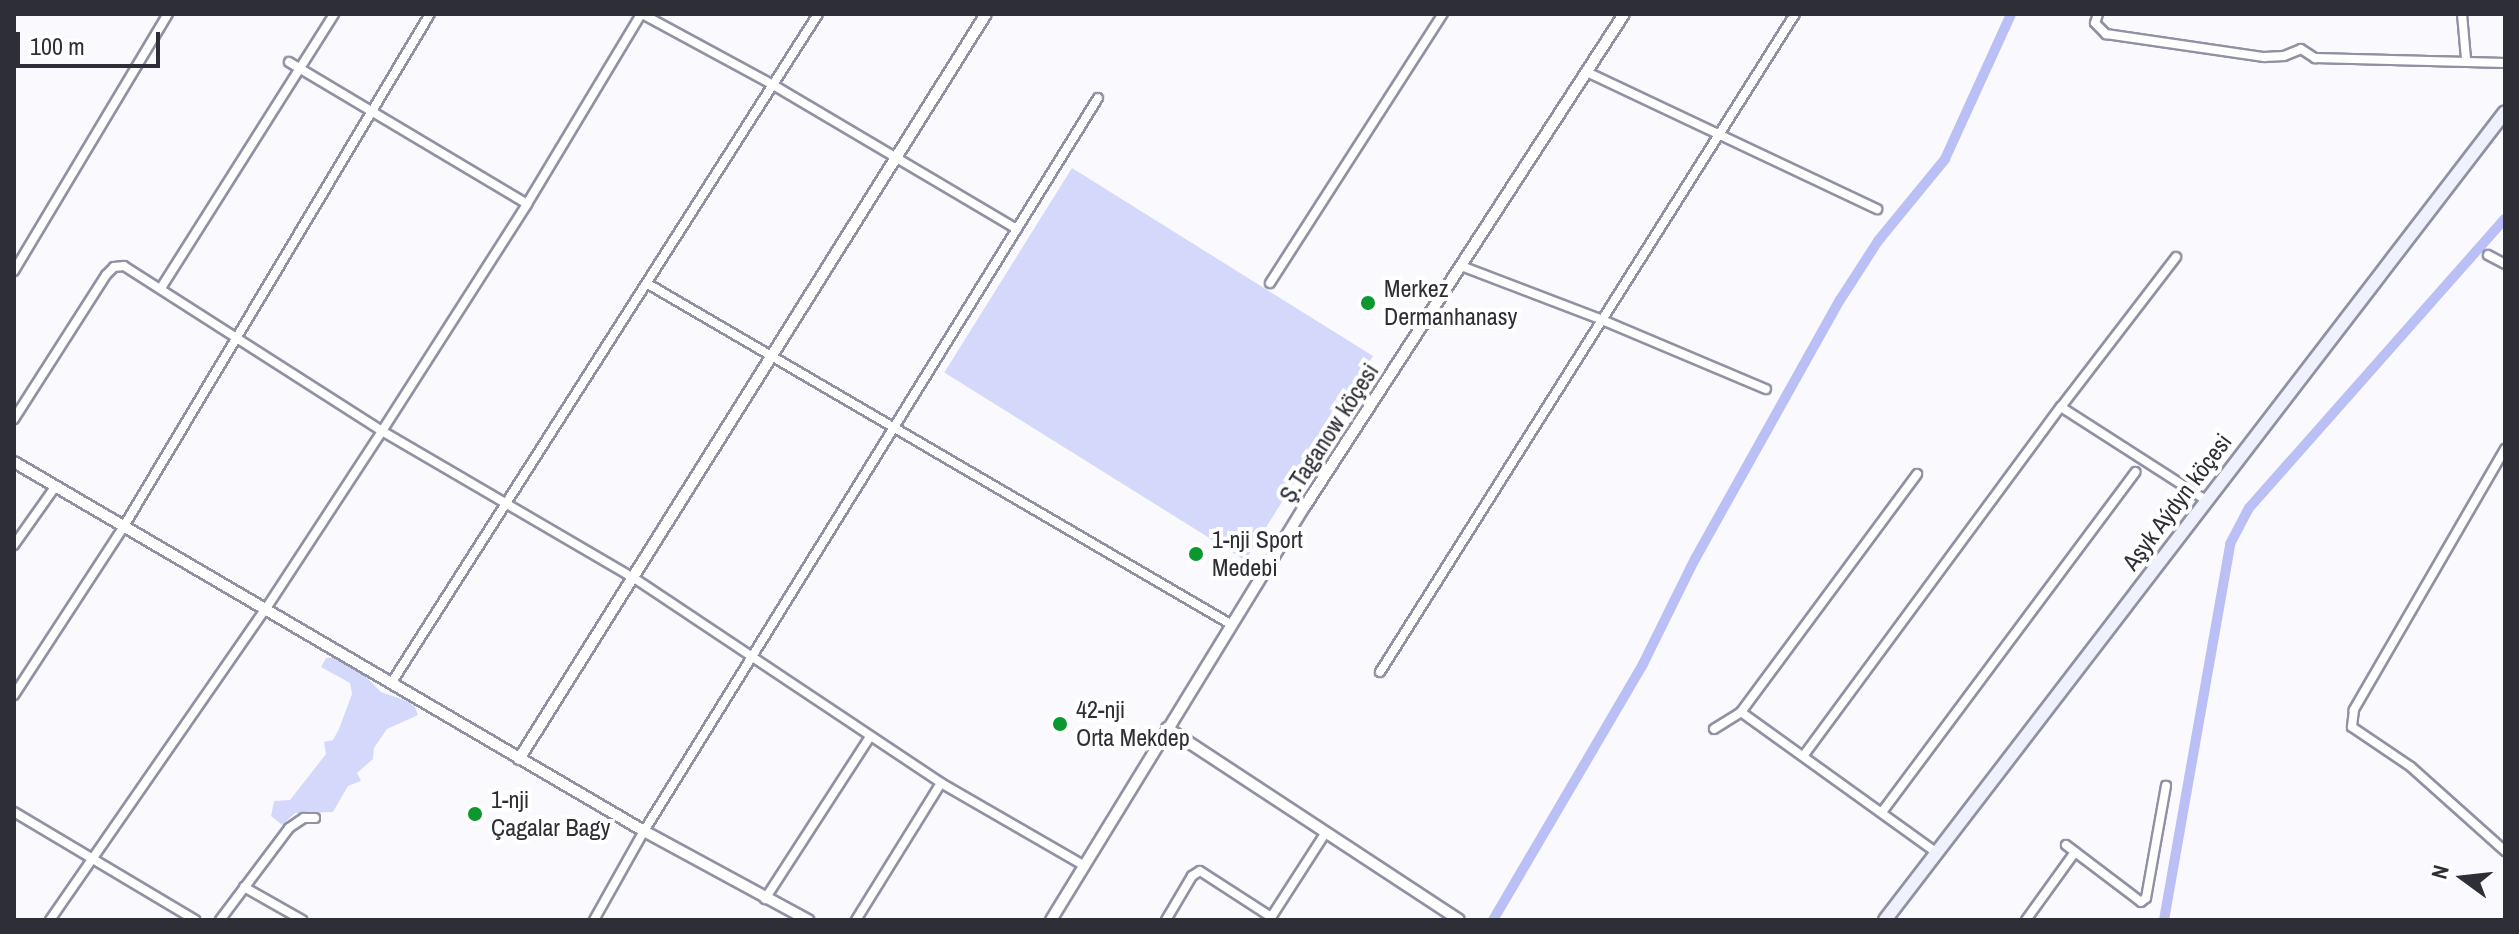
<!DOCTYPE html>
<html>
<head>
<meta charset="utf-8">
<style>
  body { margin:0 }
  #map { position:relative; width:2519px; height:934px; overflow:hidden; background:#fafafe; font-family:"Archivo Narrow",sans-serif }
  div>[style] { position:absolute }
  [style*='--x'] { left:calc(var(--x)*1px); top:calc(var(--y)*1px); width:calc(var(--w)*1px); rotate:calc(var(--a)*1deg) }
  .green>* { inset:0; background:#d4d8fb; transform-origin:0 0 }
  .canal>* { height:10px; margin:-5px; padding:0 5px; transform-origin:5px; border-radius:5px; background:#bac0f6 }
  .roads { filter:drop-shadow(2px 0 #9092a4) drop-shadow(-2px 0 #9092a4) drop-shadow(0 2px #9092a4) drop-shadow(0 -2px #9092a4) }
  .minor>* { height:8px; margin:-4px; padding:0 4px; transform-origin:4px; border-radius:4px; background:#fff }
  .tertiary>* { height:10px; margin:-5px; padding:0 5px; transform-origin:5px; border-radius:5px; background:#fff }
  .secondary>* { height:12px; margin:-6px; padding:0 6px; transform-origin:6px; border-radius:6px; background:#eff1fc }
  .dots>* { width:22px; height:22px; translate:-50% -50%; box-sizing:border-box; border:4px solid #fff; border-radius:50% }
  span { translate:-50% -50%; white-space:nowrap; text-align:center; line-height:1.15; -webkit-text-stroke:8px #fff; paint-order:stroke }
  .poi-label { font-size:24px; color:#2e2f36 }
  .left { translate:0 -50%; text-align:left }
  .street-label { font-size:24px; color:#2e2f36 }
  .frame { position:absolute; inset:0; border:16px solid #2e2f36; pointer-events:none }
  .north { position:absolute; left:2423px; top:838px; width:80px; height:80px; -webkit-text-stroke:6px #fff; paint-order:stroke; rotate:285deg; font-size:22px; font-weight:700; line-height:32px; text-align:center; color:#2e2f36 }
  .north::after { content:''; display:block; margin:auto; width:28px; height:36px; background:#2e2f36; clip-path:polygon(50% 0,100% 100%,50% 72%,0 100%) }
  .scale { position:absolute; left:16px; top:32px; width:144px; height:36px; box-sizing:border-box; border:4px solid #2e2f36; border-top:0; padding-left:10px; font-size:24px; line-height:28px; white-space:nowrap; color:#2e2f36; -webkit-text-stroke:6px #fff; paint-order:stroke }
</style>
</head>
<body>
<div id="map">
  <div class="green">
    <div style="left:1072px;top:168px;width:355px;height:241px;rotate:32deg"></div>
    <div style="clip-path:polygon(326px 658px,336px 658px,359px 670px,381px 692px,407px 701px,415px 707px,418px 715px,387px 729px,374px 748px,373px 759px,357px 773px,361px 781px,348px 786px,333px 812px,295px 813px,282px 825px,271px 816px,274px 801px,290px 800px,326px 754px,324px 742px,333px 740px,339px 729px,352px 694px,350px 683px,321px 667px)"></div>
  </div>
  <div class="canal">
    <div style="--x:1493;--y:920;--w:297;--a:-59.6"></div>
    <div style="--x:1643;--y:664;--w:117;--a:-63.7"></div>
    <div style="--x:1695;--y:559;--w:297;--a:-60.8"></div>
    <div style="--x:1840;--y:300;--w:70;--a:-57.2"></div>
    <div style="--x:1878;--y:241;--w:106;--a:-50.7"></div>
    <div style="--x:1945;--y:159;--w:159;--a:-65.5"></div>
    <div style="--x:2164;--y:920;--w:382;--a:-80"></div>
    <div style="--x:2230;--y:544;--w:41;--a:-62.2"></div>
    <div style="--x:2249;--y:508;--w:386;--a:-48.5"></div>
  </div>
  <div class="roads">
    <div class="minor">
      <div style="--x:642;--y:14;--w:151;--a:28.4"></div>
      <div style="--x:775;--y:86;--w:281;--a:30.6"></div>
      <div style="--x:2098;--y:14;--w:9;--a:108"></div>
      <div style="--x:2095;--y:23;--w:16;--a:45"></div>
      <div style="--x:2106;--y:34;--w:160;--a:8.3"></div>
      <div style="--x:2264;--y:57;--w:20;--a:-3"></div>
      <div style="--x:2284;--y:56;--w:18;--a:-22"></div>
      <div style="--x:2301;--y:49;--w:17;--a:33"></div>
      <div style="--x:2315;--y:58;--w:190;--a:1.5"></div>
      <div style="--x:2462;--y:14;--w:45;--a:84.9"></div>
      <div style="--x:289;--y:62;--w:277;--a:30.8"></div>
      <div style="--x:1587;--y:72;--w:321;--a:25.3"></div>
      <div style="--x:2488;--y:255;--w:19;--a:28"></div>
      <div style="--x:1461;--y:266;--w:149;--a:20.9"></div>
      <div style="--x:1600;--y:319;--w:180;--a:22.9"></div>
      <div style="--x:14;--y:271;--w:300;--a:-59.1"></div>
      <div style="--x:1270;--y:283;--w:320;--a:-57.3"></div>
      <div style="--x:648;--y:284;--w:676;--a:30.28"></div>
      <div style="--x:161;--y:288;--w:324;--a:-57.7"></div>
      <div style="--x:2061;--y:407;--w:172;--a:32.7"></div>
      <div style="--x:14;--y:419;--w:171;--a:-57.4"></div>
      <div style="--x:106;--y:275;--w:11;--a:-45"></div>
      <div style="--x:114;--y:267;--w:10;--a:-6"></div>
      <div style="--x:124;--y:266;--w:306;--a:32.6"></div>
      <div style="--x:382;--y:431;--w:292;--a:30.3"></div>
      <div style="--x:634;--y:578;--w:369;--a:33.7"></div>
      <div style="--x:941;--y:783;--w:166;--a:30"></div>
      <div style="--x:2505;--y:449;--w:302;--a:120.1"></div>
      <div style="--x:2354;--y:710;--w:17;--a:97"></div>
      <div style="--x:2352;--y:727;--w:71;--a:34.1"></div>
      <div style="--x:2411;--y:767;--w:126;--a:41.8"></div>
      <div style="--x:14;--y:545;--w:71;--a:-54.7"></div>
      <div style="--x:1380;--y:672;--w:778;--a:-57.76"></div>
      <div style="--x:392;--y:682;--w:792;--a:-57.47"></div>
      <div style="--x:14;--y:695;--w:202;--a:-56.9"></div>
      <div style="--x:124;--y:526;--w:596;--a:-59.14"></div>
      <div style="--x:1741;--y:712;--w:296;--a:-53.5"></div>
      <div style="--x:1714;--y:729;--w:32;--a:-32"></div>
      <div style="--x:1741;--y:712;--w:241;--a:35.7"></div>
      <div style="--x:1804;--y:755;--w:433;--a:-53.6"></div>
      <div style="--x:2061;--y:407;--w:189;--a:-52.5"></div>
      <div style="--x:14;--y:812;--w:211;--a:30.8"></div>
      <div style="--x:1882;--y:812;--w:424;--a:-53.3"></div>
      <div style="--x:2066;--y:845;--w:94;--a:37.2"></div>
      <div style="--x:2141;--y:902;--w:6;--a:-39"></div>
      <div style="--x:2146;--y:898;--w:114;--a:-79.9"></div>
      <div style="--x:244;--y:887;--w:67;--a:29.6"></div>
      <div style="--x:765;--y:899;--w:193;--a:-57.1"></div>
      <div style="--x:1270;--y:919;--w:103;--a:-57.2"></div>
      <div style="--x:50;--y:920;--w:377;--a:-55.3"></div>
      <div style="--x:265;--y:610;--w:214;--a:-56.8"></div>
      <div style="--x:382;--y:431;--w:269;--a:-57.4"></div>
      <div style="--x:527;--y:204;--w:222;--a:-59"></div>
      <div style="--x:220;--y:920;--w:115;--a:-53.1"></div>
      <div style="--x:289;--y:828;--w:18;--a:-34"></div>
      <div style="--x:304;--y:818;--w:11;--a:0"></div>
      <div style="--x:594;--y:920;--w:102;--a:-60.7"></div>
      <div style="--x:644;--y:831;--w:862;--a:-58.23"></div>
      <div style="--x:856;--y:920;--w:161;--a:-58.2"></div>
      <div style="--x:1166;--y:920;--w:51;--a:-59.4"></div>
      <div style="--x:1192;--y:876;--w:9;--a:-32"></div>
      <div style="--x:1200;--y:871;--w:85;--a:32.9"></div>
      <div style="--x:2026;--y:920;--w:84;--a:-54.2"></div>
    </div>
    <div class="tertiary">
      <div style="--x:14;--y:462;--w:730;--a:30.36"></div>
      <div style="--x:644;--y:831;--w:187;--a:28.5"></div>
      <div style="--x:1167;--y:728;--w:349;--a:33.3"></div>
      <div style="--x:519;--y:759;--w:879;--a:-57.92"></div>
      <div style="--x:1051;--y:920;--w:486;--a:-58.5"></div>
      <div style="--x:1305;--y:506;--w:586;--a:-57.04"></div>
    </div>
    <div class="secondary">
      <div style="--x:1885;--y:920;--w:1018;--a:-52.5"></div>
    </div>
  </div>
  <div class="dots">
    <div style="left:1368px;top:303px;background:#0a982f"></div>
    <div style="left:1196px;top:554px;background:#0a982f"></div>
    <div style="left:1060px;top:724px;background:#0a982f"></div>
    <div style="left:475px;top:814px;background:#0a982f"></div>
  </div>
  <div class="poi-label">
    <span class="left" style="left:1384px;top:303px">Merkez<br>Dermanhanasy</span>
    <span class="left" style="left:1212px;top:554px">1-nji Sport<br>Medebi</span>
    <span class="left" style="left:1076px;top:724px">42-nji<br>Orta Mekdep</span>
    <span class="left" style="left:491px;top:814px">1-nji<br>Çagalar Bagy</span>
  </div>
  <div class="street-label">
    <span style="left:1329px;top:433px;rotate:-57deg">Ş.Taganow köçesi</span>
    <span style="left:2177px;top:502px;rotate:-53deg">Aşyk Aýdyn köçesi</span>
  </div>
  <div class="frame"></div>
  <div class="north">N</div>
  <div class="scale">100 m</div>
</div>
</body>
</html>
